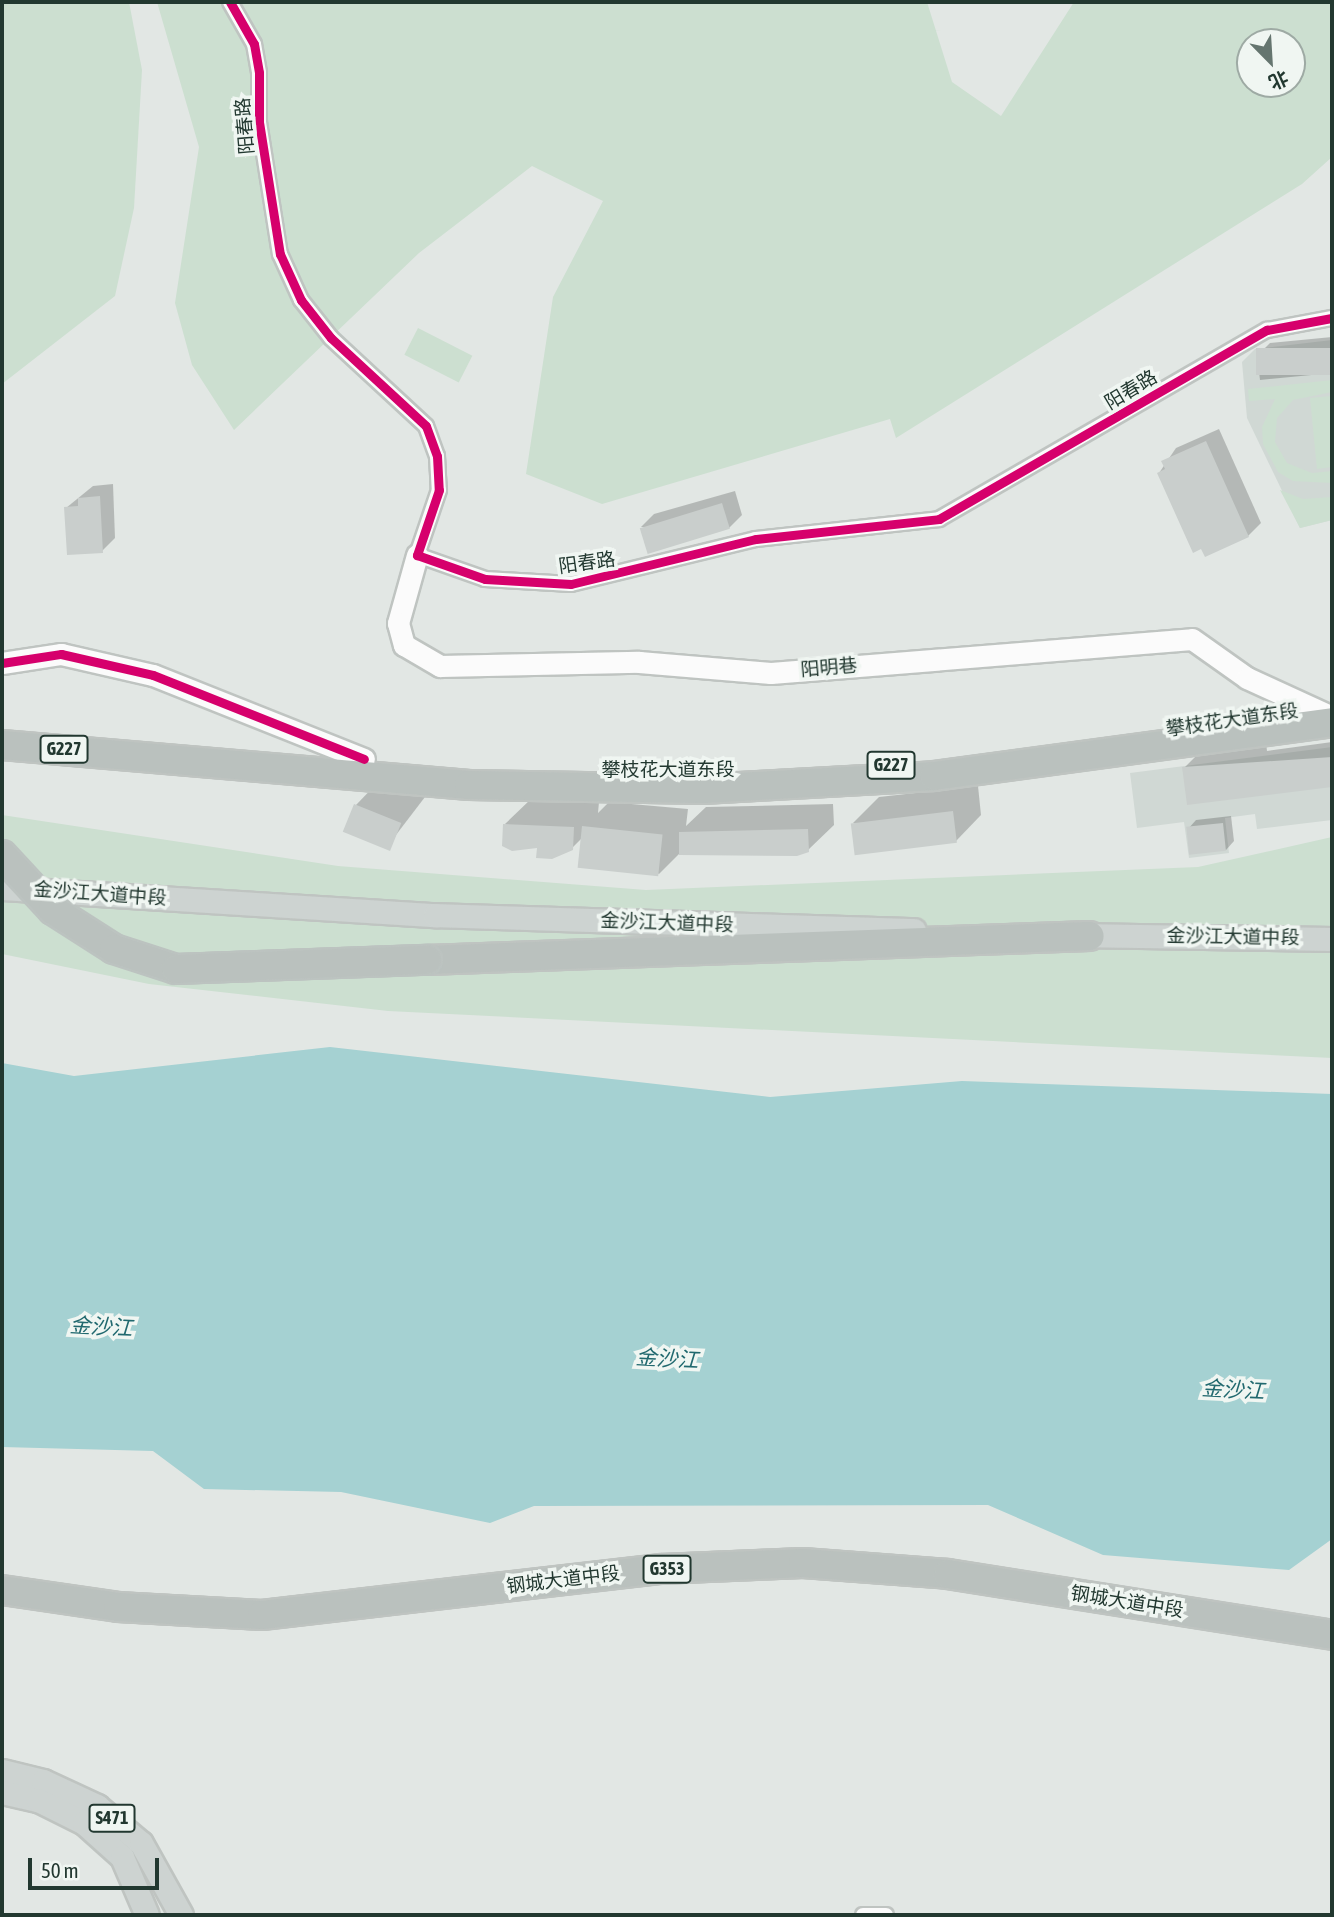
<!DOCTYPE html>
<html>
<head>
<meta charset="utf-8">
<style>
  body { margin:0 }
  #map { position:relative; width:1334px; height:1917px; overflow:hidden; background:#e2e7e4; font-family:"Asap Condensed","Noto Sans SC",sans-serif }
  div>[style] { position:absolute }
  [style*='--x'] { left:calc(var(--x)*1px); top:calc(var(--y)*1px); width:calc(var(--w)*1px); rotate:calc(var(--a)*1deg) }
  .built>* { inset:0; background:#d0d8d4 }
  .green>* { inset:0; background:#ccdfd0; transform-origin:0 0 }
  .water>* { inset:0; background:#a5d1d2 }
  .shadow>* { inset:0; background:#0003 }
  .building>* { inset:0; background:#c9cecc; transform-origin:0 0 }
  .roads { filter:drop-shadow(2px 0 #bfc4c1) drop-shadow(-2px 0 #bfc4c1) drop-shadow(0 2px #bfc4c1) drop-shadow(0 -2px #bfc4c1) }
  .street>* { height:14px; margin:-7px; padding:0 7px; transform-origin:7px; border-radius:7px; background:#fbfbfb }
  .secondary>* { height:21px; margin:-10.5px; padding:0 10.5px; transform-origin:10.5px; border-radius:10.5px; background:#fbfbfb }
  .primary>* { height:23px; margin:-11.5px; padding:0 11.5px; transform-origin:11.5px; border-radius:11.5px; background:#cdd3d1 }
  .highway>* { height:28px; margin:-14px; padding:0 14px; transform-origin:14px; border-radius:14px; background:#bac1be }
  .bridges { filter:drop-shadow(2px 0 #bcc3c0) drop-shadow(-2px 0 #bcc3c0) drop-shadow(0 2px #bcc3c0) drop-shadow(0 -2px #bcc3c0) }
  .highway-bridge>* { height:28px; margin:-14px; padding:0 14px; transform-origin:14px; border-radius:14px; background:#bac1be }
  .cycleway>* { height:9px; margin:-4.5px; padding:0 4.5px; transform-origin:4.5px; border-radius:4.5px; background:#d6006c }
  span { translate:-50% -50%; white-space:nowrap; text-align:center; line-height:1.15; -webkit-text-stroke:7px #f0f6f2; paint-order:stroke }
  .shield-label span { padding:2px 5px; background:#f0f6f2; border:2px solid; border-radius:5px; -webkit-text-stroke-width:0 }
  .shield-label { font-size:18px; color:#223830; font-weight:700 }
  .street-label { font-size:19px; color:#223830 }
  .water-label { font-size:21px; color:#21696f; font-style:italic }
  .frame { position:absolute; inset:0; border:4px solid #223830; pointer-events:none }
  .north { position:absolute; left:1236px; top:28px; width:70px; height:70px; box-sizing:border-box; background:#f0f6f2; border:2px solid #9eaaa4; border-radius:50%; rotate:156deg; font-size:19px; font-weight:700; line-height:28px; text-align:center; color:#223830 }
  .north::after { content:''; display:block; margin:auto; width:24px; height:32px; background:#65756f; clip-path:polygon(50% 0,100% 100%,50% 72%,0 100%) }
  .scale { position:absolute; left:28px; top:1858px; width:131px; height:32px; box-sizing:border-box; border:4px solid #223830; border-top:0; padding-left:9px; font-size:21px; line-height:24px; white-space:nowrap; color:#223830; -webkit-text-stroke:5px #f0f6f2; paint-order:stroke }
</style>
</head>
<body>
<div id="map">
  <div class="built">
    <div style="clip-path:polygon(1332px 340px,1332px 520px,1300px 528px,1247px 418px,1242px 362px,1255px 349px)"></div>
    <div style="clip-path:polygon(1332px 747px,1332px 820px,1257px 829px,1255px 814px,1225px 818px,1229px 853px,1189px 858px,1184px 822px,1137px 828px,1130px 773px)"></div>
  </div>
  <div class="green">
    <div style="clip-path:polygon(2px 2px,129px 2px,142px 70px,134px 208px,115px 296px,2px 384px)"></div>
    <div style="clip-path:polygon(evenodd,157px 2px,927px 2px,952px 82px,1001px 116px,1074px 2px,1332px 2px,1332px 157px,1302px 184px,896px 438px,890px 419px,602px 504px,526px 474px,553px 297px,603px 201px,532px 166px,419px 253px,234px 430px,192px 365px,175px 303px,199px 147px,157px 2px,1250px 42px,1292px 42px,1292px 84px,1250px 84px,1250px 42px)"></div>
    <div style="left:418px;top:328px;width:61px;height:30px;rotate:27deg"></div>
    <div style="clip-path:polygon(1332px 380px,1332px 392px,1293px 400px,1277px 418px,1275px 442px,1287px 463px,1312px 473px,1332px 471px,1332px 483px,1293px 481px,1278px 472px,1263px 444px,1262px 427px,1275px 399px,1249px 401px,1248px 389px)"></div>
    <div style="clip-path:polygon(1332px 396px,1332px 467px,1317px 469px,1310px 398px)"></div>
    <div style="clip-path:polygon(1280px 490px,1303px 499px,1332px 497px,1332px 520px,1300px 528px)"></div>
    <div style="clip-path:polygon(2px 815px,338px 866px,646px 890px,1198px 867px,1332px 837px,1332px 1058px,388px 1011px,149px 984px,2px 954px)"></div>
  </div>
  <div class="water">
    <div style="clip-path:polygon(330px 1047px,770px 1097px,962px 1081px,1332px 1094px,1332px 1539px,1289px 1570px,1103px 1555px,988px 1505px,534px 1506px,490px 1523px,341px 1492px,204px 1489px,153px 1451px,2px 1447px,2px 1063px,74px 1076px)"></div>
  </div>
  <div class="shadow">
    <div style="clip-path:polygon(1332px 337px,1332px 373px,1260px 380px,1257px 356px,1270px 343px)"></div>
    <div style="clip-path:polygon(1219px 429px,1261px 523px,1248px 536px,1159px 473px,1176px 448px)"></div>
    <div style="clip-path:polygon(113px 484px,115px 538px,102px 551px,66px 508px,93px 486px)"></div>
    <div style="clip-path:polygon(735px 491px,742px 515px,729px 528px,641px 527px,654px 514px)"></div>
    <div style="clip-path:polygon(1266px 742px,1267px 751px,1332px 742px,1332px 785px,1188px 803px,1184px 768px,1201px 751px)"></div>
    <div style="clip-path:polygon(381px 779px,425px 797px,386px 848px,356px 805px)"></div>
    <div style="clip-path:polygon(978px 786px,981px 815px,956px 841px,853px 823px,879px 797px)"></div>
    <div style="clip-path:polygon(531px 799px,599px 802px,598px 813px,609px 802px,688px 809px,686px 826px,706px 807px,833px 804px,834px 825px,808px 850px,680px 853px,659px 874px,583px 837px,572px 848px,539px 846px,505px 824px)"></div>
    <div style="clip-path:polygon(1231px 816px,1234px 841px,1226px 850px,1188px 829px,1196px 820px)"></div>
  </div>
  <div class="building">
    <div style="left:1332px;top:348px;width:27px;height:76px;rotate:90deg"></div>
    <div style="clip-path:polygon(1206px 441px,1249px 537px,1205px 557px,1201px 549px,1193px 553px,1157px 473px,1165px 469px,1161px 461px)"></div>
    <div style="clip-path:polygon(100px 496px,103px 553px,67px 555px,64px 507px,78px 506px,78px 498px)"></div>
    <div style="left:722px;top:503px;width:27px;height:86px;rotate:73deg"></div>
    <div style="clip-path:polygon(1332px 757px,1332px 787px,1187px 805px,1182px 767px)"></div>
    <div style="left:354px;top:804px;width:51px;height:30px;rotate:22deg"></div>
    <div style="left:953px;top:811px;width:32px;height:103px;rotate:83deg"></div>
    <div style="left:1223px;top:823px;width:28px;height:37px;rotate:84deg"></div>
    <div style="clip-path:polygon(503px 824px,574px 827px,573px 850px,552px 859px,536px 858px,537px 848px,512px 851px,502px 846px)"></div>
    <div style="left:582px;top:826px;width:81px;height:42px;rotate:6deg"></div>
    <div style="clip-path:polygon(808px 829px,809px 852px,797px 856px,679px 855px,679px 832px)"></div>
  </div>
  <div class="roads">
    <div class="street">
      <div style="--x:230;--y:2;--w:48;--a:60.3"></div>
      <div style="--x:254;--y:44;--w:29;--a:80"></div>
      <div style="--x:259;--y:73;--w:49;--a:90"></div>
      <div style="--x:259;--y:122;--w:134;--a:81"></div>
      <div style="--x:280;--y:254;--w:51;--a:65.5"></div>
      <div style="--x:301;--y:300;--w:48;--a:51.7"></div>
      <div style="--x:331;--y:338;--w:129;--a:42.8"></div>
      <div style="--x:426;--y:426;--w:32;--a:70"></div>
      <div style="--x:437;--y:456;--w:34;--a:87"></div>
      <div style="--x:439;--y:490;--w:69;--a:108.7"></div>
      <div style="--x:417;--y:555;--w:72;--a:19.4"></div>
      <div style="--x:485;--y:579;--w:86;--a:3.3"></div>
      <div style="--x:571;--y:584;--w:190;--a:-13.7"></div>
      <div style="--x:756;--y:539;--w:184;--a:-6.2"></div>
      <div style="--x:939;--y:519;--w:379;--a:-30"></div>
      <div style="--x:1267;--y:330;--w:66;--a:-10.5"></div>
      <div style="--x:863;--y:1915;--w:23;--a:0"></div>
    </div>
    <div class="secondary">
      <div style="--x:417;--y:555;--w:71;--a:105.6"></div>
      <div style="--x:398;--y:623;--w:23;--a:75"></div>
      <div style="--x:404;--y:645;--w:42;--a:30.3"></div>
      <div style="--x:440;--y:666;--w:199;--a:-1.2"></div>
      <div style="--x:639;--y:662;--w:132;--a:4.8"></div>
      <div style="--x:771;--y:673;--w:422;--a:-4.6"></div>
      <div style="--x:1192;--y:639;--w:67;--a:35.3"></div>
      <div style="--x:1247;--y:678;--w:94;--a:24.6"></div>
      <div style="--x:2;--y:663;--w:60;--a:-8.7"></div>
      <div style="--x:61;--y:654;--w:94;--a:12.9"></div>
      <div style="--x:153;--y:675;--w:227;--a:21.7"></div>
    </div>
    <div class="primary">
      <div style="--x:2;--y:888;--w:434;--a:3.6"></div>
      <div style="--x:435;--y:915;--w:479;--a:1.8"></div>
      <div style="--x:1075;--y:935;--w:257;--a:0.9"></div>
      <div style="--x:2;--y:1771;--w:42;--a:13.7"></div>
      <div style="--x:43;--y:1781;--w:60;--a:24.8"></div>
      <div style="--x:97;--y:1806;--w:57;--a:40.1"></div>
      <div style="--x:141;--y:1843;--w:82;--a:60.9"></div>
      <div style="--x:2;--y:1792;--w:37;--a:13"></div>
      <div style="--x:38;--y:1800;--w:51;--a:26.6"></div>
      <div style="--x:84;--y:1823;--w:51;--a:41.8"></div>
      <div style="--x:122;--y:1857;--w:63;--a:66.7"></div>
    </div>
    <div class="highway">
      <div style="--x:2;--y:745;--w:469;--a:4.9"></div>
      <div style="--x:469;--y:785;--w:234;--a:1"></div>
      <div style="--x:703;--y:789;--w:231;--a:-3.2"></div>
      <div style="--x:934;--y:776;--w:402;--a:-7.7"></div>
      <div style="--x:427;--y:960;--w:663;--a:-2.07"></div>
      <div style="--x:2;--y:1590;--w:117;--a:8.3"></div>
      <div style="--x:118;--y:1607;--w:144;--a:3.2"></div>
      <div style="--x:262;--y:1615;--w:402;--a:-6.6"></div>
      <div style="--x:661;--y:1569;--w:142;--a:-2.4"></div>
      <div style="--x:803;--y:1563;--w:145;--a:4.3"></div>
      <div style="--x:948;--y:1574;--w:389;--a:9"></div>
    </div>
  </div>
  <div class="bridges">
    <div class="highway-bridge">
      <div style="--x:2;--y:855;--w:75;--a:47.2"></div>
      <div style="--x:53;--y:910;--w:72;--a:32.6"></div>
      <div style="--x:114;--y:949;--w:65;--a:17.9"></div>
      <div style="--x:176;--y:969;--w:251;--a:-2.1"></div>
    </div>
  </div>
  <div class="cycleway">
    <div style="--x:230;--y:2;--w:48;--a:60.3"></div>
    <div style="--x:254;--y:44;--w:29;--a:80"></div>
    <div style="--x:259;--y:73;--w:49;--a:90"></div>
    <div style="--x:259;--y:122;--w:134;--a:81"></div>
    <div style="--x:280;--y:254;--w:51;--a:65.5"></div>
    <div style="--x:301;--y:300;--w:48;--a:51.7"></div>
    <div style="--x:331;--y:338;--w:129;--a:42.8"></div>
    <div style="--x:426;--y:426;--w:32;--a:70"></div>
    <div style="--x:437;--y:456;--w:34;--a:87"></div>
    <div style="--x:439;--y:490;--w:69;--a:108.7"></div>
    <div style="--x:417;--y:555;--w:72;--a:19.4"></div>
    <div style="--x:485;--y:579;--w:86;--a:3.3"></div>
    <div style="--x:571;--y:584;--w:190;--a:-13.7"></div>
    <div style="--x:756;--y:539;--w:184;--a:-6.2"></div>
    <div style="--x:939;--y:519;--w:379;--a:-30"></div>
    <div style="--x:1267;--y:330;--w:66;--a:-10.5"></div>
    <div style="--x:2;--y:663;--w:60;--a:-8.7"></div>
    <div style="--x:61;--y:654;--w:94;--a:12.9"></div>
    <div style="--x:153;--y:675;--w:227;--a:21.7"></div>
  </div>
  <div class="shield-label">
    <span style="left:64px;top:749px">G227</span>
    <span style="left:891px;top:765px">G227</span>
    <span style="left:667px;top:1569px">G353</span>
    <span style="left:112px;top:1818px">S471</span>
  </div>
  <div class="street-label">
    <span style="left:245px;top:126px;rotate:-95deg">阳春路</span>
    <span style="left:1131px;top:390px;rotate:-31deg">阳春路</span>
    <span style="left:587px;top:563px;rotate:-8deg">阳春路</span>
    <span style="left:829px;top:668px;rotate:-5deg">阳明巷</span>
    <span style="left:1232px;top:720px;rotate:-8deg">攀枝花大道东段</span>
    <span style="left:668px;top:770px">攀枝花大道东段</span>
    <span style="left:100px;top:894px;rotate:4deg">金沙江大道中段</span>
    <span style="left:667px;top:923px;rotate:2deg">金沙江大道中段</span>
    <span style="left:1233px;top:937px;rotate:1deg">金沙江大道中段</span>
    <span style="left:563px;top:1580px;rotate:-7deg">钢城大道中段</span>
    <span style="left:1127px;top:1602px;rotate:9deg">钢城大道中段</span>
  </div>
  <div class="water-label">
    <span style="left:101px;top:1326px;rotate:3deg">金沙江</span>
    <span style="left:667px;top:1358px;rotate:3deg">金沙江</span>
    <span style="left:1233px;top:1389px;rotate:3deg">金沙江</span>
  </div>
  <div class="frame"></div>
  <div class="north">北</div>
  <div class="scale">50 m</div>
</div>
</body>
</html>
